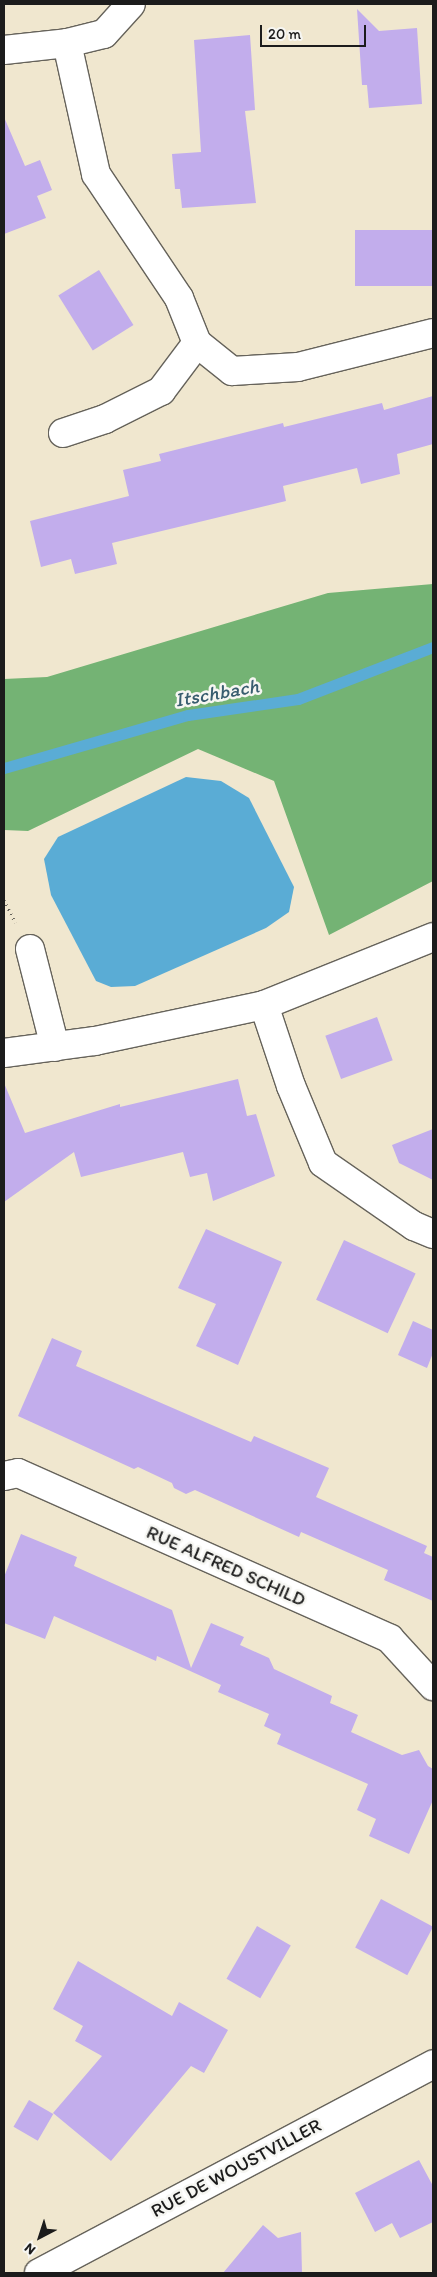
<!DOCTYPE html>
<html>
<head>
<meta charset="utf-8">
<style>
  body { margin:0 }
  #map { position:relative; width:437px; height:2277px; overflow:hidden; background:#f0e7cf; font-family:Itim,sans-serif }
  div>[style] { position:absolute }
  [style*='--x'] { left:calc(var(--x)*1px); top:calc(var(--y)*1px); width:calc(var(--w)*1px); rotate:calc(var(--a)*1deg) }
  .forest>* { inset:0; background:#74b374 }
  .water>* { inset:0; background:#5aacd5 }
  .stream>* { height:11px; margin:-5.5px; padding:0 5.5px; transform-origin:5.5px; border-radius:5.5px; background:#5aacd5 }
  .building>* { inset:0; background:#c2adec; transform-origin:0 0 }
  .path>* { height:3px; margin-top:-1.5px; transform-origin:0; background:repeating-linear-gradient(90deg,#66635b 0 1px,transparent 0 5px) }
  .roads { filter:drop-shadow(1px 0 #66635b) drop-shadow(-1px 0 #66635b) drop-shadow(0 1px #66635b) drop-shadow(0 -1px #66635b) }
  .street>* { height:28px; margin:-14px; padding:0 14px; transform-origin:14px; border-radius:14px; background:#fff }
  span { translate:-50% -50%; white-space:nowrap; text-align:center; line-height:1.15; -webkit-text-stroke:5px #f6f6f2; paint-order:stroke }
  .street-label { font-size:19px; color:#1c1c1c }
  .water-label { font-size:20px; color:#385d6f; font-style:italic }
  .frame { position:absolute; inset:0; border:5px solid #1c1c1c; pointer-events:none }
  .north { position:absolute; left:15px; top:2212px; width:50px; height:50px; -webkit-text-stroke:4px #f6f6f2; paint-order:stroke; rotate:220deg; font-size:14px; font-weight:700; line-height:20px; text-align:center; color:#1c1c1c }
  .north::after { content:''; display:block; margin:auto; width:18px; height:22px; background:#1c1c1c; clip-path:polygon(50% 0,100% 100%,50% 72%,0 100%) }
  .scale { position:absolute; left:260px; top:25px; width:106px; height:22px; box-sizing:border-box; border:2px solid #1c1c1c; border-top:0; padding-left:6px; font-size:15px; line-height:18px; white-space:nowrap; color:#1c1c1c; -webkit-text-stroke:4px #f6f6f2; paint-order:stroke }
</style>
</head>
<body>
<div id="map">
  <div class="forest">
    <div style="clip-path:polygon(433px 584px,433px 881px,329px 935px,274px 781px,198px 749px,28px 831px,4px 830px,4px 679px,47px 677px,328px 593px)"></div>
  </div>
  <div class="water">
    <div style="clip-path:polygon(186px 777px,221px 781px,249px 798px,294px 887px,289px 912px,266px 928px,135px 986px,111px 987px,96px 981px,51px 895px,44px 859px,58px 837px)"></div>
  </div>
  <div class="stream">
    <div style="--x:4;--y:768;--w:191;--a:-16.1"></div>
    <div style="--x:188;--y:715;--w:111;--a:-8.3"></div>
    <div style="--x:298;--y:699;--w:145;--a:-21.1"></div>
  </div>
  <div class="building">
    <div style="clip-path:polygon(357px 9px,379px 31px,417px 28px,422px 104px,369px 108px,367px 85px,362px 85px)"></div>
    <div style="clip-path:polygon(250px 35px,255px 110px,245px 111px,256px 203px,182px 208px,180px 189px,175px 189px,172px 154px,201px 152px,194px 40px)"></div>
    <div style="clip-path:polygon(4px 117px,25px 166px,40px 160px,52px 190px,37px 196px,46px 218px,4px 234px)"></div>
    <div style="left:433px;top:230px;width:56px;height:78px;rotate:90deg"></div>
    <div style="left:99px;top:270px;width:65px;height:48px;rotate:58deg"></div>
    <div style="clip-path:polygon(433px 396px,433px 444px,397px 454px,400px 474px,361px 484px,357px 468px,283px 486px,286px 501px,112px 543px,117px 564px,75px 574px,71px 559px,41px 567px,30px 521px,129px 496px,123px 470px,161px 461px,159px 454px,283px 423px,284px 427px,382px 403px,384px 410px)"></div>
    <div style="left:377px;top:1017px;width:46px;height:55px;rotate:70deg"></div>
    <div style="clip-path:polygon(238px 1079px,247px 1116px,256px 1114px,275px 1176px,213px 1201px,207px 1173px,190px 1177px,183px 1152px,81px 1177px,74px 1152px,4px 1202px,4px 1083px,25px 1133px,120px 1104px,120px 1107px)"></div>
    <div style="clip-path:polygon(433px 1129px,433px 1180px,399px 1163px,392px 1145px)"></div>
    <div style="clip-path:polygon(206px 1229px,282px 1262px,238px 1365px,196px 1346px,216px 1304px,178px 1288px)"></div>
    <div style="left:344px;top:1240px;width:79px;height:66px;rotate:25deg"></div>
    <div style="clip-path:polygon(413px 1321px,433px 1330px,433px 1353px,427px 1368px,398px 1355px)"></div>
    <div style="clip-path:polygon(52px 1338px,82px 1351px,76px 1366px,251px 1442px,254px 1436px,329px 1468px,316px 1497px,427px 1546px,424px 1553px,433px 1557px,433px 1601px,384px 1580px,388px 1570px,301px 1532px,299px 1537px,195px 1490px,186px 1494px,174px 1488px,172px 1483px,138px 1467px,134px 1469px,18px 1416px)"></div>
    <div style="clip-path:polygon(21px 1534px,77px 1557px,74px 1566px,172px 1610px,191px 1668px,211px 1623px,244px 1637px,240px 1645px,269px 1658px,274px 1669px,332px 1696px,330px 1703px,358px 1715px,351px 1732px,402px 1755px,419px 1750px,428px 1766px,433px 1769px,433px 1800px,409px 1854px,369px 1836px,376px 1819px,357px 1810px,368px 1784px,277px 1744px,281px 1734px,264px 1726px,269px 1714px,218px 1692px,221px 1685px,157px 1656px,156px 1661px,54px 1616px,45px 1639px,4px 1623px,4px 1577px)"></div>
    <div style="left:381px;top:1899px;width:59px;height:55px;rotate:28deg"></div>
    <div style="left:257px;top:1926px;width:39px;height:61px;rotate:30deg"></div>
    <div style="clip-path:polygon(78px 1961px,172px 2016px,179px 2002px,228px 2030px,204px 2073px,191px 2066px,111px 2161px,53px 2113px,102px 2056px,75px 2041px,83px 2026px,53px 2009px)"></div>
    <div style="left:29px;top:2100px;width:28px;height:31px;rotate:30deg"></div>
    <div style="clip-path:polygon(419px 2160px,433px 2186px,433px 2222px,400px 2238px,392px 2223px,375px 2232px,355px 2193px)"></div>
    <div style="clip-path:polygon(263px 2225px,278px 2238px,301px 2232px,302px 2273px,223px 2273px)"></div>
  </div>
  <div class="path">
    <div style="--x:4;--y:900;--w:25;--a:63"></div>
  </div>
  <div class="roads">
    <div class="street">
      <div style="--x:4;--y:50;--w:63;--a:-6.3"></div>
      <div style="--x:67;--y:43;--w:38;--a:-14"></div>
      <div style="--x:104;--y:34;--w:40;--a:-48"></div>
      <div style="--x:197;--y:343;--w:45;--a:38.7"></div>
      <div style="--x:232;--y:371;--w:66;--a:-3.5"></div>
      <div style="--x:298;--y:367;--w:139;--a:-14.1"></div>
      <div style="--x:63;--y:433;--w:44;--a:-18.4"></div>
      <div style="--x:105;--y:419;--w:63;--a:-26.6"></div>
      <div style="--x:161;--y:391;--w:60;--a:-53.1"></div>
      <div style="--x:197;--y:343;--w:48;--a:-111.8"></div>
      <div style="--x:179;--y:298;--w:149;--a:-123.8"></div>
      <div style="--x:96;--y:174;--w:134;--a:-102.5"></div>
      <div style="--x:30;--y:949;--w:101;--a:75.7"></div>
      <div style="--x:264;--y:1005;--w:85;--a:71.6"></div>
      <div style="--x:291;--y:1086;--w:83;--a:67.4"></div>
      <div style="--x:323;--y:1163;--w:111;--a:34.7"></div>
      <div style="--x:414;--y:1226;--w:21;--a:23"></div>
      <div style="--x:4;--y:1053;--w:92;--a:-7.5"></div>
      <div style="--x:95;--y:1041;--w:173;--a:-12"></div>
      <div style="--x:264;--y:1005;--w:182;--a:-21.9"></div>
      <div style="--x:4;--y:1476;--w:14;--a:-12"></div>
      <div style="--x:18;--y:1473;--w:407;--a:24"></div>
      <div style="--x:390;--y:1639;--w:64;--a:47.5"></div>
      <div style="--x:39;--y:2273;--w:446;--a:-27.9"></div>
    </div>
  </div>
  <div class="street-label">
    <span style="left:226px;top:1566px;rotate:24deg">RUE ALFRED SCHILD</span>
    <span style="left:236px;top:2168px;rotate:-28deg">RUE DE WOUSTVILLER</span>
  </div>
  <div class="water-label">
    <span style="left:217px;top:693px;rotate:-10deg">Itschbach</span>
  </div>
  <div class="frame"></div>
  <div class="north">N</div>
  <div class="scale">20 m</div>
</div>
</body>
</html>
